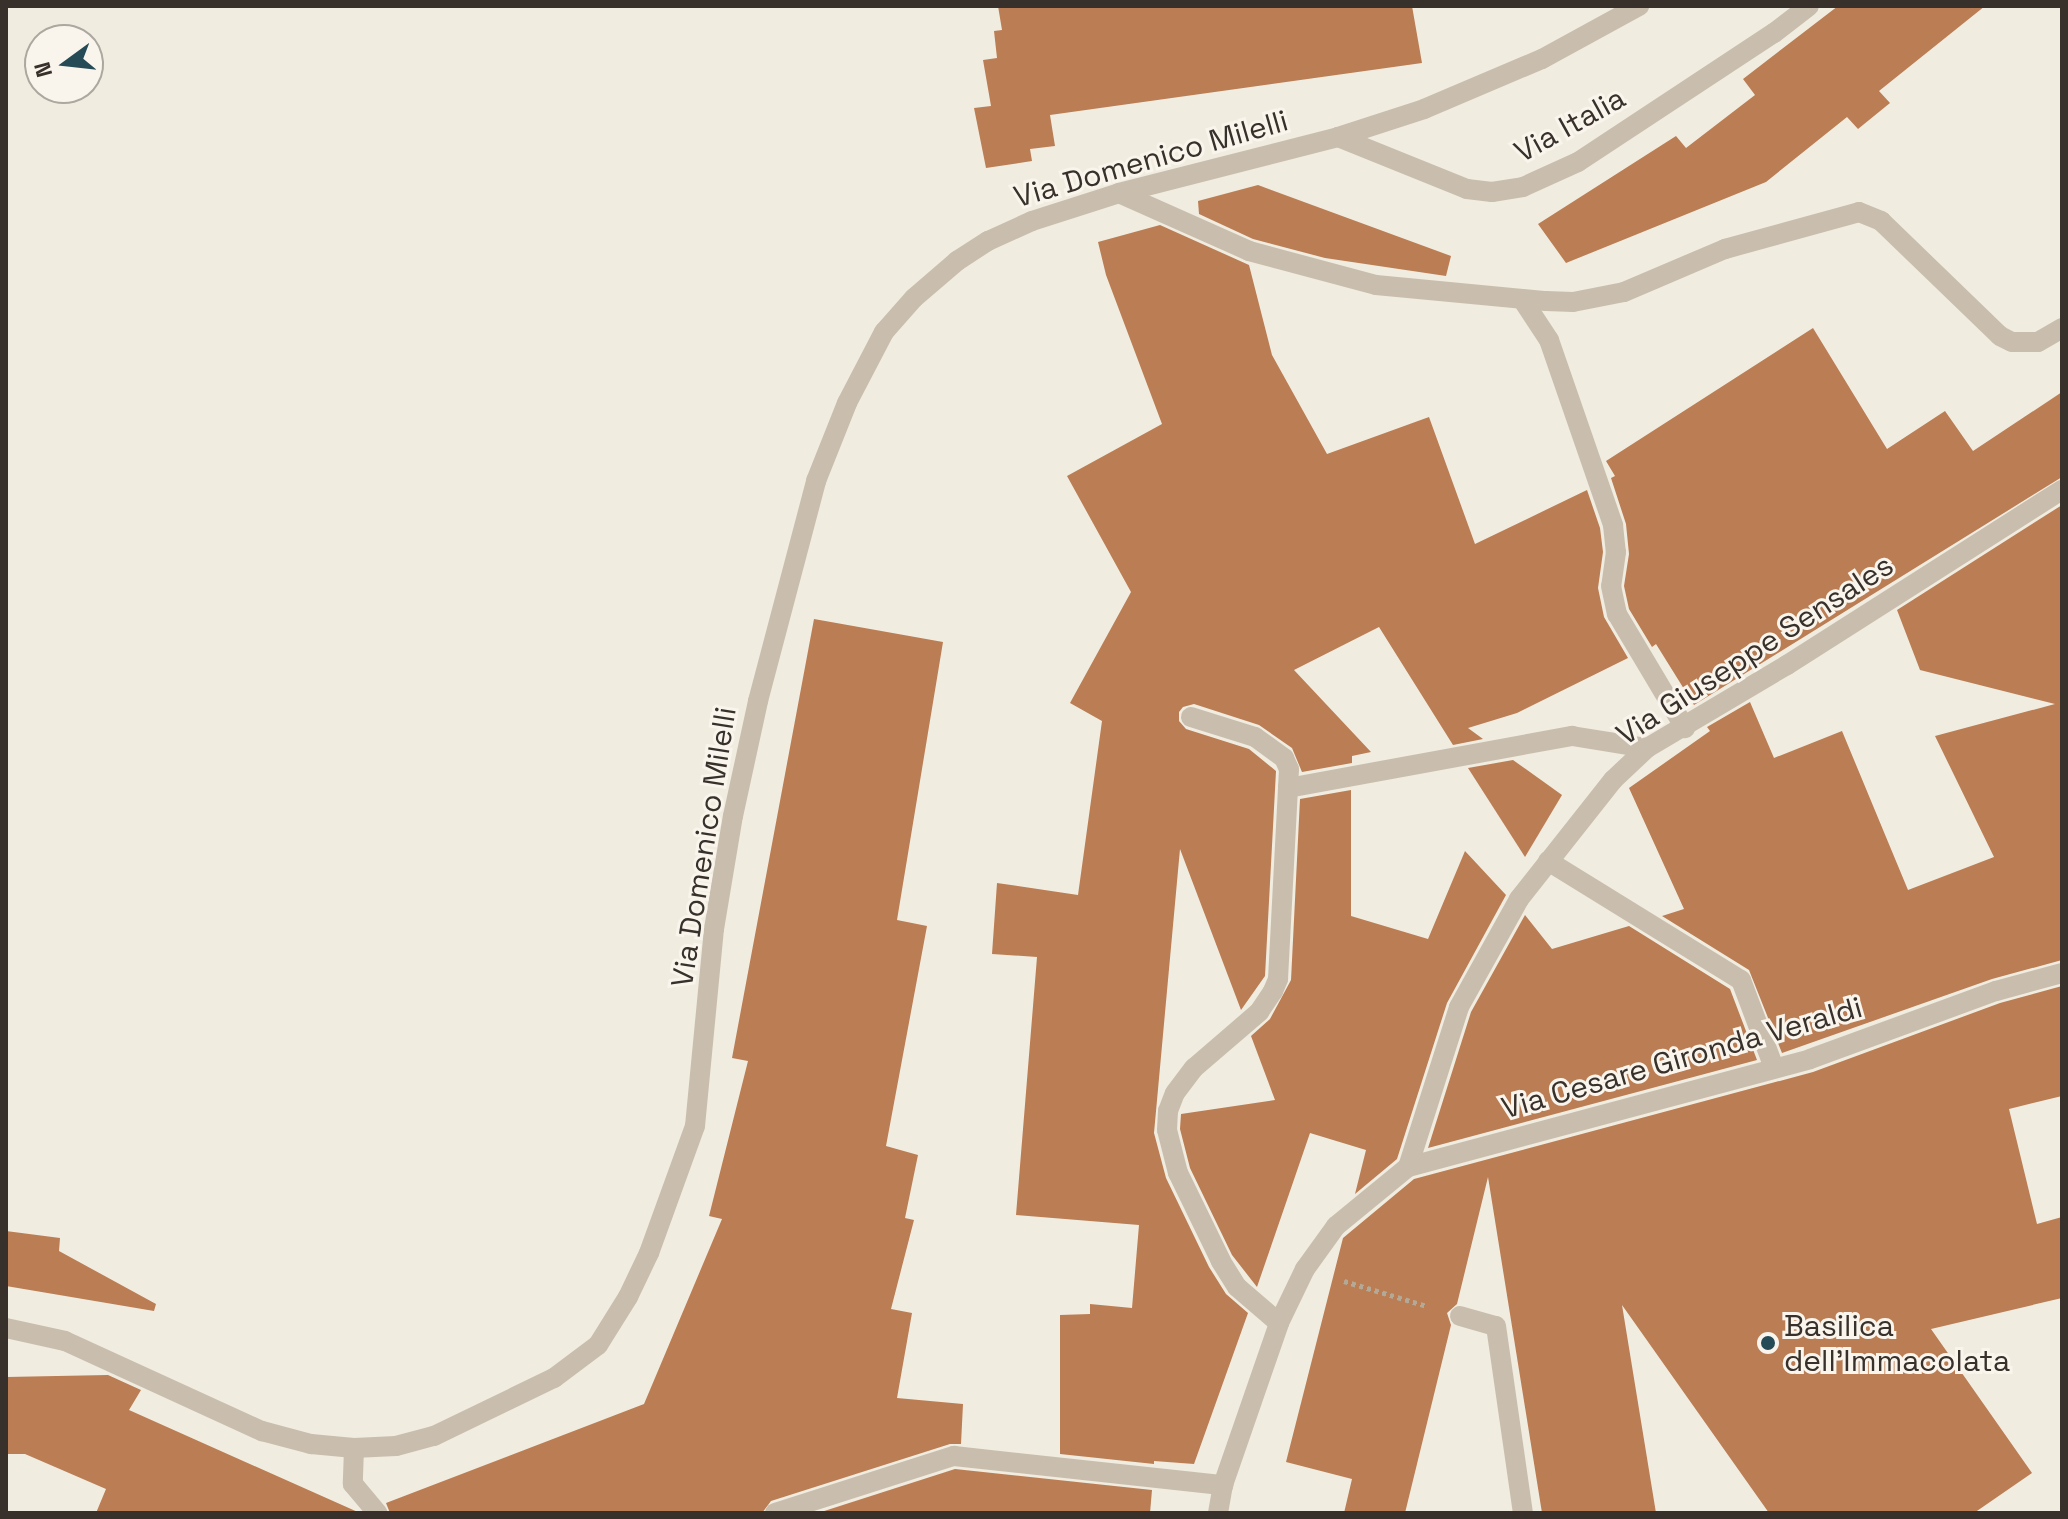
<!DOCTYPE html>
<html>
<head>
<meta charset="utf-8">
<style>
  body { margin:0 }
  #map { position:relative; width:2068px; height:1519px; overflow:hidden; background:#f1ece0; font-family:"Space Grotesk",sans-serif }
  div>[style] { position:absolute }
  [style*='--x'] { left:calc(var(--x)*1px); top:calc(var(--y)*1px); width:calc(var(--w)*1px); rotate:calc(var(--a)*1deg) }
  .building>* { inset:0; background:#bb7d54 }
  .path>* { height:5px; margin-top:-2.5px; transform-origin:0; background:repeating-linear-gradient(90deg,#b4a897 0 4px,transparent 0 8px) }
  .minor>* { height:20px; margin:-10px; padding:0 10px; transform-origin:10px; border-radius:10px; background:#c9bead }
  .dots>* { width:22px; height:22px; translate:-50% -50%; box-sizing:border-box; border:4px solid #f9f5ed; border-radius:50% }
  span { translate:-50% -50%; white-space:nowrap; text-align:center; line-height:1.15; -webkit-text-stroke:6px #f9f5ed; paint-order:stroke }
  .street-label { font-size:30px; color:#38312b }
  .poi-label { font-size:30px; color:#38312b }
  .left { translate:0 -50%; text-align:left }
  .frame { position:absolute; inset:0; border:8px solid #38312b; pointer-events:none }
  .north { position:absolute; left:24px; top:24px; width:80px; height:80px; box-sizing:border-box; background:#f9f5ed; border:2px solid #aca79f; border-radius:50%; rotate:255deg; font-size:22px; font-weight:700; line-height:32px; text-align:center; color:#38312b }
  .north::after { content:''; display:block; margin:auto; width:28px; height:36px; background:#244b56; clip-path:polygon(50% 0,100% 100%,50% 72%,0 100%) }
</style>
</head>
<body>
<div id="map">
  <div class="building">
    <div style="clip-path:polygon(998px 6px,1412px 6px,1422px 63px,1050px 115px,1055px 146px,1030px 149px,1032px 161px,986px 168px,974px 108px,991px 106px,983px 60px,997px 58px,994px 31px,1002px 30px)"></div>
    <div style="clip-path:polygon(1838px 6px,1985px 6px,1879px 91px,1890px 103px,1858px 129px,1847px 117px,1766px 182px,1566px 263px,1538px 224px,1676px 136px,1686px 148px,1755px 95px,1743px 79px)"></div>
    <div style="clip-path:polygon(1258px 185px,1451px 256px,1446px 276px,1325px 258px,1253px 239px,1199px 214px,1198px 201px)"></div>
    <div style="clip-path:polygon(1160px 225px,1249px 265px,1272px 355px,1327px 454px,1429px 417px,1475px 544px,1587px 490px,1600px 528px,1603px 552px,1598px 588px,1604px 617px,1628px 658px,1517px 713px,1468px 728px,1483px 739px,1453px 745px,1379px 627px,1294px 670px,1371px 752px,1352px 756px,1352px 763px,1302px 772px,1292px 748px,1259px 725px,1194px 704px,1183px 707px,1179px 712px,1179px 721px,1186px 729px,1249px 749px,1276px 771px,1265px 976px,1241px 1010px,1180px 849px,1154px 1133px,1166px 1178px,1209px 1267px,1226px 1294px,1248px 1313px,1194px 1464px,1154px 1461px,1154px 1464px,1060px 1454px,1060px 1315px,1090px 1314px,1090px 1304px,1132px 1308px,1139px 1225px,1016px 1215px,1037px 957px,992px 954px,997px 883px,1078px 895px,1102px 721px,1070px 703px,1131px 592px,1067px 476px,1162px 424px,1106px 275px,1098px 242px)"></div>
    <div style="clip-path:polygon(1813px 328px,1887px 449px,1945px 411px,1973px 451px,2062px 392px,2062px 477px,1694px 705px,1656px 644px,1652px 647px,1629px 609px,1624px 586px,1629px 554px,1626px 524px,1611px 478px,1615px 476px,1606px 461px)"></div>
    <div style="clip-path:polygon(2062px 505px,2062px 960px,1992px 979px,1782px 1053px,1749px 970px,1662px 916px,1684px 909px,1629px 788px,1710px 731px,1707px 727px,1750px 702px,1774px 758px,1842px 731px,1908px 890px,1994px 857px,1935px 736px,2055px 704px,1920px 670px,1897px 610px)"></div>
    <div style="clip-path:polygon(814px 619px,943px 642px,897px 920px,927px 926px,886px 1146px,918px 1155px,905px 1218px,914px 1220px,891px 1309px,912px 1313px,897px 1398px,963px 1404px,961px 1444px,950px 1444px,771px 1501px,762px 1513px,390px 1513px,386px 1503px,644px 1404px,722px 1219px,709px 1216px,748px 1061px,732px 1058px)"></div>
    <div style="clip-path:polygon(1513px 760px,1562px 795px,1525px 857px,1468px 768px)"></div>
    <div style="clip-path:polygon(1351px 790px,1351px 916px,1428px 939px,1465px 851px,1506px 895px,1447px 1003px,1397px 1159px,1355px 1194px,1366px 1150px,1310px 1133px,1257px 1287px,1232px 1255px,1190px 1168px,1180px 1129px,1181px 1114px,1275px 1100px,1251px 1036px,1270px 1019px,1291px 980px,1300px 799px)"></div>
    <div style="clip-path:polygon(1525px 915px,1552px 949px,1629px 926px,1730px 989px,1757px 1060px,1428px 1148px,1471px 1012px)"></div>
    <div style="clip-path:polygon(2062px 986px,2062px 1096px,2009px 1109px,2037px 1224px,2062px 1217px,2062px 1298px,1931px 1329px,2032px 1473px,1974px 1513px,1769px 1513px,1622px 1305px,1656px 1513px,1542px 1513px,1488px 1177px,1457px 1304px,1447px 1313px,1451px 1325px,1405px 1513px,1344px 1513px,1352px 1479px,1286px 1462px,1343px 1238px,1414px 1179px,1813px 1072px,2000px 1003px)"></div>
    <div style="clip-path:polygon(6px 1231px,60px 1238px,59px 1251px,156px 1304px,154px 1311px,6px 1286px)"></div>
    <div style="clip-path:polygon(108px 1375px,141px 1390px,129px 1410px,360px 1513px,96px 1513px,106px 1489px,25px 1454px,6px 1454px,6px 1377px)"></div>
    <div style="clip-path:polygon(955px 1469px,1152px 1490px,1150px 1513px,818px 1513px)"></div>
  </div>
  <div class="path">
    <div style="--x:1344;--y:1281;--w:87;--a:16.8"></div>
  </div>
  <div class="minor">
    <div style="--x:1338;--y:137;--w:139;--a:22"></div>
    <div style="--x:1467;--y:189;--w:25;--a:7"></div>
    <div style="--x:1492;--y:192;--w:31;--a:-9"></div>
    <div style="--x:1523;--y:187;--w:60;--a:-24.4"></div>
    <div style="--x:1578;--y:162;--w:235;--a:-33.4"></div>
    <div style="--x:1774;--y:33;--w:44;--a:-37.6"></div>
    <div style="--x:1119;--y:193;--w:142;--a:24"></div>
    <div style="--x:1249;--y:251;--w:131;--a:15"></div>
    <div style="--x:1376;--y:285;--w:171;--a:5.4"></div>
    <div style="--x:1546;--y:301;--w:27;--a:2"></div>
    <div style="--x:1573;--y:302;--w:52;--a:-11.1"></div>
    <div style="--x:1624;--y:292;--w:110;--a:-23.1"></div>
    <div style="--x:1725;--y:249;--w:139;--a:-15.4"></div>
    <div style="--x:1859;--y:212;--w:24;--a:22"></div>
    <div style="--x:1881;--y:221;--w:165;--a:44"></div>
    <div style="--x:2000;--y:336;--w:13;--a:27"></div>
    <div style="--x:2012;--y:342;--w:26;--a:0"></div>
    <div style="--x:2038;--y:342;--w:28;--a:-30"></div>
    <div style="--x:1522;--y:299;--w:49;--a:56.6"></div>
    <div style="--x:1549;--y:340;--w:196;--a:70.9"></div>
    <div style="--x:1613;--y:525;--w:27;--a:84"></div>
    <div style="--x:1616;--y:552;--w:34;--a:98"></div>
    <div style="--x:1611;--y:586;--w:29;--a:78"></div>
    <div style="--x:1617;--y:614;--w:133;--a:59.2"></div>
    <div style="--x:1191;--y:717;--w:67;--a:17.4"></div>
    <div style="--x:1255;--y:737;--w:36;--a:36"></div>
    <div style="--x:1284;--y:758;--w:12;--a:66"></div>
    <div style="--x:1289;--y:769;--w:19;--a:93"></div>
    <div style="--x:1288;--y:788;--w:289;--a:-10.4"></div>
    <div style="--x:1572;--y:736;--w:76;--a:9.1"></div>
    <div style="--x:1548;--y:861;--w:227;--a:31.7"></div>
    <div style="--x:1741;--y:980;--w:94;--a:69.4"></div>
    <div style="--x:1408;--y:1167;--w:168;--a:-72.3"></div>
    <div style="--x:1459;--y:1007;--w:124;--a:-60.9"></div>
    <div style="--x:1519;--y:899;--w:152;--a:-51.7"></div>
    <div style="--x:1613;--y:780;--w:47;--a:-43.3"></div>
    <div style="--x:1647;--y:748;--w:163;--a:-30.7"></div>
    <div style="--x:1787;--y:665;--w:326;--a:-32.5"></div>
    <div style="--x:1460;--y:1316;--w:37;--a:16"></div>
    <div style="--x:1496;--y:1326;--w:189;--a:81.8"></div>
    <div style="--x:1279;--y:1323;--w:55;--a:-139.4"></div>
    <div style="--x:1237;--y:1287;--w:31;--a:-122"></div>
    <div style="--x:1221;--y:1261;--w:98;--a:-116"></div>
    <div style="--x:1178;--y:1173;--w:44;--a:-104.3"></div>
    <div style="--x:1167;--y:1130;--w:19;--a:-87"></div>
    <div style="--x:1168;--y:1111;--w:19;--a:-69"></div>
    <div style="--x:1175;--y:1093;--w:31;--a:-53"></div>
    <div style="--x:1194;--y:1068;--w:86;--a:-40.7"></div>
    <div style="--x:1259;--y:1012;--w:25;--a:-56"></div>
    <div style="--x:1273;--y:991;--w:13;--a:-67"></div>
    <div style="--x:1278;--y:979;--w:191;--a:-87"></div>
    <div style="--x:6;--y:1328;--w:60;--a:12.4"></div>
    <div style="--x:65;--y:1341;--w:217;--a:24.6"></div>
    <div style="--x:262;--y:1431;--w:51;--a:14.9"></div>
    <div style="--x:311;--y:1444;--w:43;--a:5.3"></div>
    <div style="--x:354;--y:1448;--w:42;--a:-2.7"></div>
    <div style="--x:396;--y:1446;--w:39;--a:-15"></div>
    <div style="--x:434;--y:1436;--w:133;--a:-25.8"></div>
    <div style="--x:554;--y:1378;--w:55;--a:-36.9"></div>
    <div style="--x:598;--y:1345;--w:57;--a:-58"></div>
    <div style="--x:628;--y:1297;--w:49;--a:-64.5"></div>
    <div style="--x:649;--y:1253;--w:135;--a:-70.1"></div>
    <div style="--x:695;--y:1126;--w:198;--a:-84.5"></div>
    <div style="--x:714;--y:929;--w:115;--a:-80.5"></div>
    <div style="--x:733;--y:816;--w:118;--a:-77.7"></div>
    <div style="--x:758;--y:701;--w:228;--a:-75.2"></div>
    <div style="--x:816;--y:481;--w:84;--a:-68.3"></div>
    <div style="--x:847;--y:403;--w:80;--a:-62.5"></div>
    <div style="--x:884;--y:332;--w:45;--a:-48.6"></div>
    <div style="--x:914;--y:298;--w:57;--a:-40.7"></div>
    <div style="--x:957;--y:261;--w:37;--a:-33"></div>
    <div style="--x:988;--y:241;--w:48;--a:-24.4"></div>
    <div style="--x:1032;--y:221;--w:91;--a:-17.8"></div>
    <div style="--x:1119;--y:193;--w:226;--a:-14.3"></div>
    <div style="--x:1338;--y:137;--w:90;--a:-18"></div>
    <div style="--x:1424;--y:109;--w:128;--a:-23"></div>
    <div style="--x:1542;--y:59;--w:111;--a:-28.7"></div>
    <div style="--x:354;--y:1448;--w:36;--a:92"></div>
    <div style="--x:353;--y:1484;--w:38;--a:50"></div>
    <div style="--x:775;--y:1513;--w:188;--a:-17.7"></div>
    <div style="--x:954;--y:1456;--w:271;--a:6.2"></div>
    <div style="--x:1218;--y:1513;--w:28;--a:-80"></div>
    <div style="--x:1223;--y:1485;--w:171;--a:-70.9"></div>
    <div style="--x:1279;--y:1323;--w:60;--a:-64.3"></div>
    <div style="--x:1305;--y:1269;--w:53;--a:-54.2"></div>
    <div style="--x:1336;--y:1226;--w:93;--a:-39.3"></div>
    <div style="--x:1408;--y:1167;--w:416;--a:-15"></div>
    <div style="--x:1810;--y:1059;--w:198;--a:-20.1"></div>
    <div style="--x:1996;--y:991;--w:68;--a:-15.3"></div>
  </div>
  <div class="dots">
    <div style="left:1768px;top:1343px;background:#244b56"></div>
  </div>
  <div class="street-label">
    <span style="left:1570px;top:125px;rotate:-29deg">Via Italia</span>
    <span style="left:1151px;top:159px;rotate:-16deg">Via Domenico Milelli</span>
    <span style="left:1755px;top:650px;rotate:-33deg">Via Giuseppe Sensales</span>
    <span style="left:704px;top:847px;rotate:-81deg">Via Domenico Milelli</span>
    <span style="left:1682px;top:1058px;rotate:-16deg">Via Cesare Gironda Veraldi</span>
  </div>
  <div class="poi-label">
    <span class="left" style="left:1784px;top:1343px">Basilica<br>dell'Immacolata</span>
  </div>
  <div class="frame"></div>
  <div class="north">N</div>
</div>
</body>
</html>
